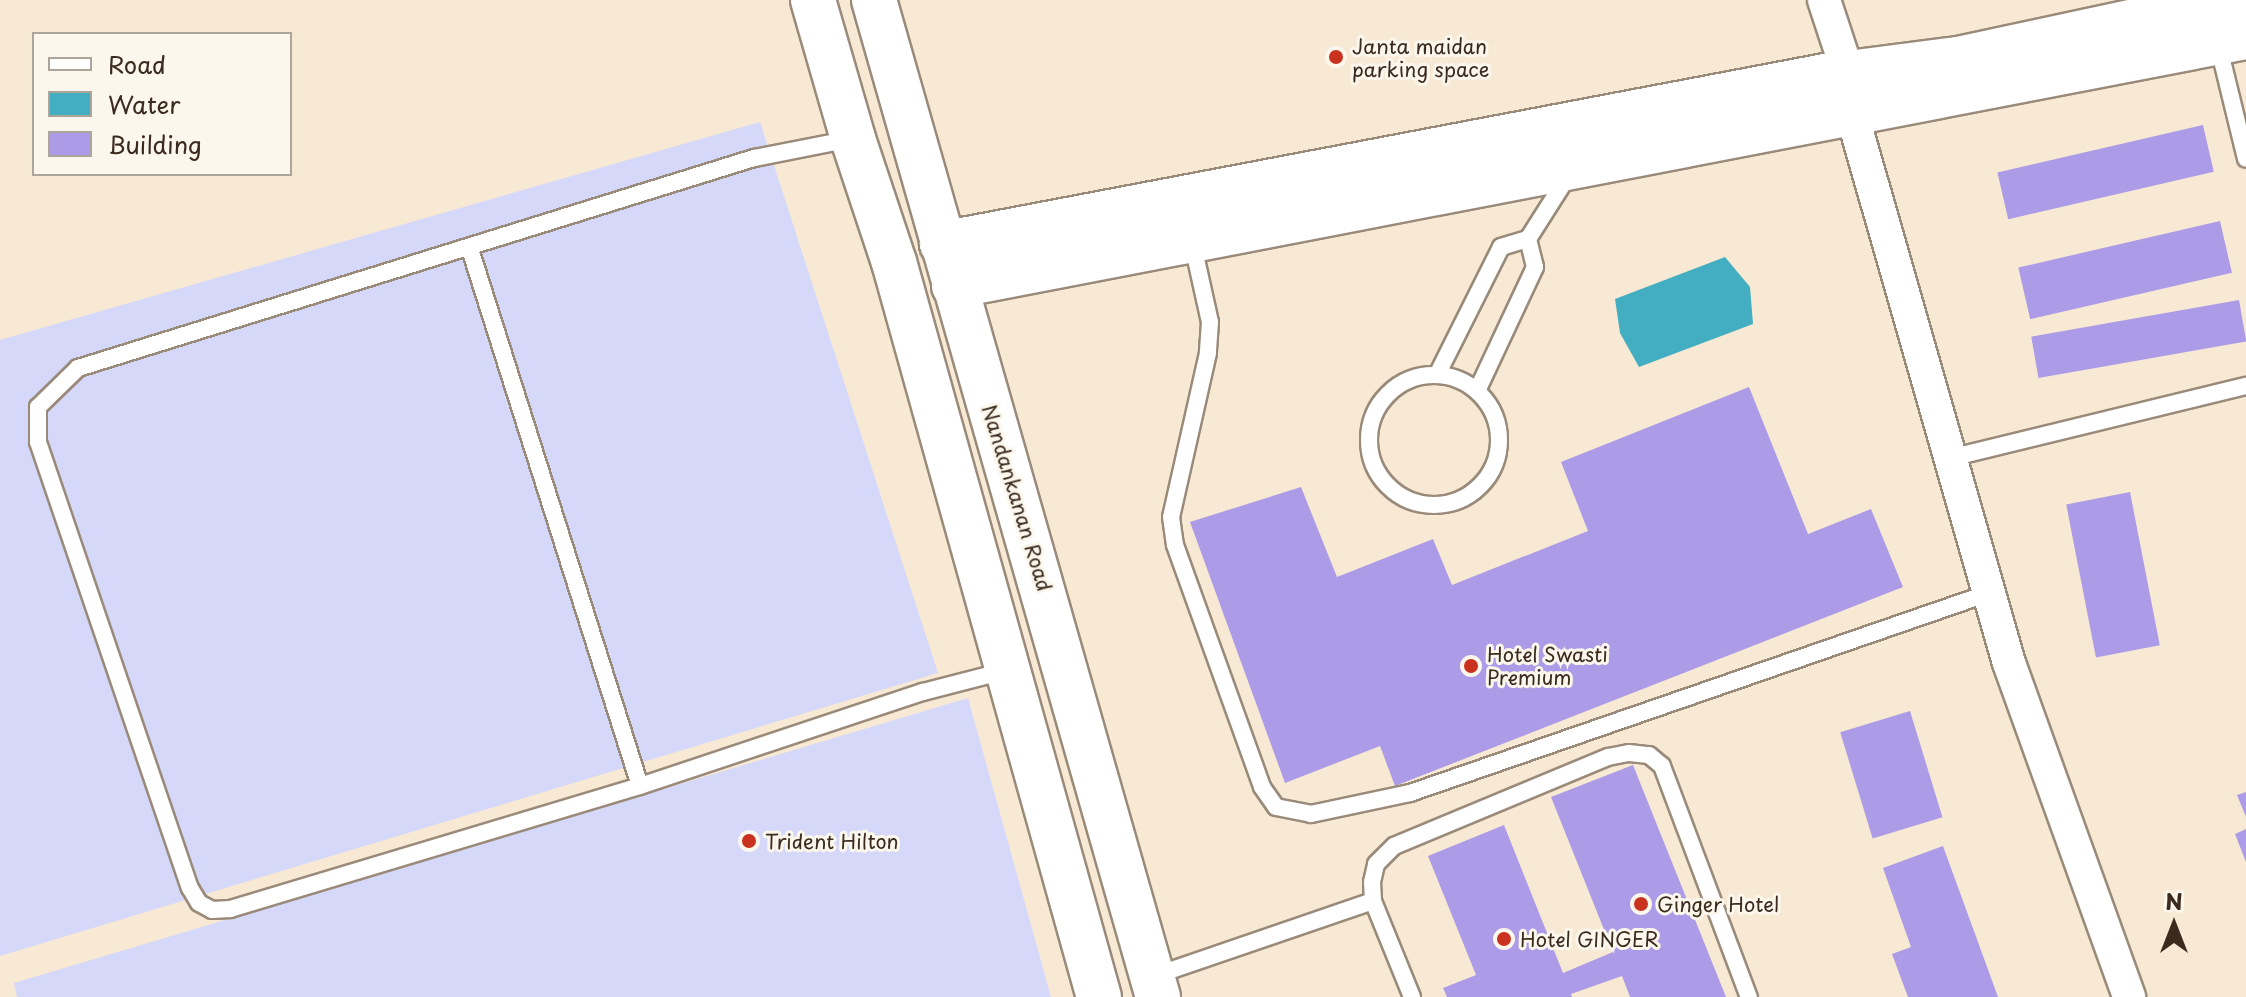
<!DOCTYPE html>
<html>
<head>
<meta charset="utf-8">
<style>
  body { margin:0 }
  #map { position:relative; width:2246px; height:997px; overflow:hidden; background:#f8e9d5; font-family:"Playpen Sans",sans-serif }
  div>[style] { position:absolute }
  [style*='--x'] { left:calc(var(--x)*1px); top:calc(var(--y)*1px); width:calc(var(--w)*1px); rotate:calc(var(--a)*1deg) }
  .built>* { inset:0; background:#d5d8f9 }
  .water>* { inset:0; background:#43aec1 }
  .building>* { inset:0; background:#ac9be6; transform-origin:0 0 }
  .roads { filter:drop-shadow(2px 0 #9a8a7a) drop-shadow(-2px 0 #9a8a7a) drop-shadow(0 2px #9a8a7a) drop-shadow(0 -2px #9a8a7a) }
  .lane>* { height:16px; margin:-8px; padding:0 8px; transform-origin:8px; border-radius:8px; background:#fff }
  .lane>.ring { margin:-8px; padding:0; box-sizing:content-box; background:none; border:16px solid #fff; border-radius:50% }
  .street>* { height:32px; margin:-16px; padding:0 16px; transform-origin:16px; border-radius:16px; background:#fff }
  .secondary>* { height:44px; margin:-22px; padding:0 22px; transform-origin:22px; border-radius:22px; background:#fff }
  .primary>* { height:44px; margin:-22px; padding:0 22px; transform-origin:22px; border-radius:22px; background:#fff }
  .dots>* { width:22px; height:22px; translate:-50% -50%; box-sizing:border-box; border:4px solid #fbf7ec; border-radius:50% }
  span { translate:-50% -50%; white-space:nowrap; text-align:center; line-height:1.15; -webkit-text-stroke:6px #fbf7ec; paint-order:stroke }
  .poi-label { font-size:20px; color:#3b2a1e }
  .left { translate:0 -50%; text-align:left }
  .street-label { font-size:20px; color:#3b2a1e }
  .legend { position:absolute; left:32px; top:32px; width:260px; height:144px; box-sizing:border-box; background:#fbf7ec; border:2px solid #aea59a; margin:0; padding:10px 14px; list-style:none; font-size:24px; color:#3b2a1e }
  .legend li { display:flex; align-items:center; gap:16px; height:40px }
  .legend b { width:40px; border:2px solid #aea59a }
  .north { position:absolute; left:2134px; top:885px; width:80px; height:80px; -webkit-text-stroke:6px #fbf7ec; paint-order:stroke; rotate:0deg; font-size:22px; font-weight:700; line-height:32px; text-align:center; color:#3b2a1e }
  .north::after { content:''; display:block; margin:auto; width:28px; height:36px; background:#3b2a1e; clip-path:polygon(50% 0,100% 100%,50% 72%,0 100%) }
</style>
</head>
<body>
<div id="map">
  <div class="built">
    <div style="clip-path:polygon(760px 122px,938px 673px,0 956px,0 340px)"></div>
    <div style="clip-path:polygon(968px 698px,1051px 997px,17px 997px,14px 983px)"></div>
  </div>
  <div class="water">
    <div style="clip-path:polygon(1725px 257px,1750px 287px,1753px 324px,1639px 367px,1620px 333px,1615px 299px)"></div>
  </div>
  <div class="building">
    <div style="left:2203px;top:125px;width:48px;height:211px;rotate:77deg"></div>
    <div style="left:2220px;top:221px;width:53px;height:207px;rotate:77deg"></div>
    <div style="left:2239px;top:300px;width:42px;height:211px;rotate:80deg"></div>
    <div style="clip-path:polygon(1749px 387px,1808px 534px,1871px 509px,1903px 587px,1395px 786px,1380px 746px,1285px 783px,1190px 522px,1301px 487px,1337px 577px,1433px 539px,1452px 585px,1588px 531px,1561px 462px)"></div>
    <div style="left:2130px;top:492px;width:156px;height:65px;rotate:79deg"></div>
    <div style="left:1910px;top:711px;width:111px;height:73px;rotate:73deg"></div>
    <div style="clip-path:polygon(1633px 765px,1726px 997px,1630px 997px,1622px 976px,1571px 994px,1572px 997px,1447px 997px,1443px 988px,1476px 975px,1428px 856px,1504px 825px,1563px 973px,1613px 952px,1551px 797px)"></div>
    <div style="clip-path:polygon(2246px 792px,2246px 817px,2237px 795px)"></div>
    <div style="clip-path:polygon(2246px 829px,2246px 862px,2235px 834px)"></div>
    <div style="clip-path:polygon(1943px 846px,1998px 997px,1908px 997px,1892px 954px,1911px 947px,1883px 868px)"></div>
  </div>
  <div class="roads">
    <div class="lane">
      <div style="--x:2218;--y:44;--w:118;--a:76.3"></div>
      <div style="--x:851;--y:139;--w:99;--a:168.9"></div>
      <div style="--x:754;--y:158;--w:708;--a:162.74"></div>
      <div style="--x:78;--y:368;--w:56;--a:135.7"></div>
      <div style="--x:38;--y:407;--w:35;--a:90"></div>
      <div style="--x:38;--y:442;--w:471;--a:71.2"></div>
      <div style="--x:190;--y:888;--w:17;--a:59"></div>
      <div style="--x:199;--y:903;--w:15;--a:28"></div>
      <div style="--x:212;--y:910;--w:18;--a:-3"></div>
      <div style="--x:230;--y:909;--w:428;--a:-16.7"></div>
      <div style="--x:640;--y:786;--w:298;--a:-18.4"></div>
      <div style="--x:923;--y:692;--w:88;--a:-14.5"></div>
      <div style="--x:1192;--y:241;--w:83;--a:77.5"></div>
      <div style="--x:1210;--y:322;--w:31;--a:94"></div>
      <div style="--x:1208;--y:353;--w:168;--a:102.7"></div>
      <div style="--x:1171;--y:517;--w:28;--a:82"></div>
      <div style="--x:1175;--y:545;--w:257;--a:70.2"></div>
      <div style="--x:1262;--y:787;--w:24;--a:55"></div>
      <div style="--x:1276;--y:807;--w:36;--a:11"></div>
      <div style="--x:1311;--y:814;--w:101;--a:-12"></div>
      <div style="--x:1410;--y:793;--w:613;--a:-19.06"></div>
      <div style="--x:470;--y:249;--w:563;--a:72.43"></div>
      <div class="ring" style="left:1369px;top:375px;width:114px;height:114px"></div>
      <div style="--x:1437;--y:375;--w:143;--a:-63.4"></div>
      <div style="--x:1501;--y:247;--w:28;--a:-17"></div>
      <div style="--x:1528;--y:239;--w:75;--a:-57.6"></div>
      <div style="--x:1477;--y:391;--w:137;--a:-64.9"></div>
      <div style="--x:1535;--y:267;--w:29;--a:-104"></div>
      <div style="--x:1950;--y:458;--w:305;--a:-13.7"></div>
      <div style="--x:1373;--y:901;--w:104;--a:67.9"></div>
      <div style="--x:1154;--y:976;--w:231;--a:-18.9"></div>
      <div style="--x:1373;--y:901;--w:19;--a:-93"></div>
      <div style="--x:1372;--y:882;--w:18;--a:-77"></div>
      <div style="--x:1376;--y:864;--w:25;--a:-45"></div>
      <div style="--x:1394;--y:846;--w:232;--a:-22.6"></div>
      <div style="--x:1608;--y:757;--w:21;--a:-11"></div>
      <div style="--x:1629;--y:753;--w:20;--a:6"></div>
      <div style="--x:1649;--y:755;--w:17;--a:40"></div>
      <div style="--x:1662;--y:766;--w:247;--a:69.4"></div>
    </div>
    <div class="street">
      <div style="--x:1824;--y:0;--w:77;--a:71.8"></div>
      <div style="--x:1852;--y:114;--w:571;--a:74.04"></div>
      <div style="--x:2009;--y:663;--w:355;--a:70.2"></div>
    </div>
    <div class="secondary">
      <div style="--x:942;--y:244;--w:899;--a:-10.77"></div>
      <div style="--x:1825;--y:76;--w:134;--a:-7.3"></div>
      <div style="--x:1958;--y:59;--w:282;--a:-12.1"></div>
      <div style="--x:954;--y:286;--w:1316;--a:-10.91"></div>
    </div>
    <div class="primary">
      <div style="--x:813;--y:0;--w:145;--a:73.9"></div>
      <div style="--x:853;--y:139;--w:130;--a:71.6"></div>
      <div style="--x:894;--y:262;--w:763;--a:74.42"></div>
      <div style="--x:874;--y:0;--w:1037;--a:74.1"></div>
    </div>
  </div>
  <div class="dots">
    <div style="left:1336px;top:57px;background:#c8321e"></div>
    <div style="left:1471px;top:666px;background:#c8321e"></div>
    <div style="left:749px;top:841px;background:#c8321e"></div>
    <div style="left:1641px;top:904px;background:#c8321e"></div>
    <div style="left:1504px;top:939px;background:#c8321e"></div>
  </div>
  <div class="poi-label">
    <span class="left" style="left:1352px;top:58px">Janta maidan<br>parking space</span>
    <span class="left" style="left:1487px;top:666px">Hotel Swasti<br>Premium</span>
    <span class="left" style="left:765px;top:841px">Trident Hilton</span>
    <span class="left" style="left:1657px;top:904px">Ginger Hotel</span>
    <span class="left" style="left:1520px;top:939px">Hotel GINGER</span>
  </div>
  <div class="street-label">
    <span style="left:1017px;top:498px;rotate:73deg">Nandankanan Road</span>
  </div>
  <ul class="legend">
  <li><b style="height:10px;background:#fff"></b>Road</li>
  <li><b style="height:22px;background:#43aec1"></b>Water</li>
  <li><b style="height:22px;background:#ac9be6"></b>Building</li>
  </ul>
  <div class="north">N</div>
</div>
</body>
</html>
